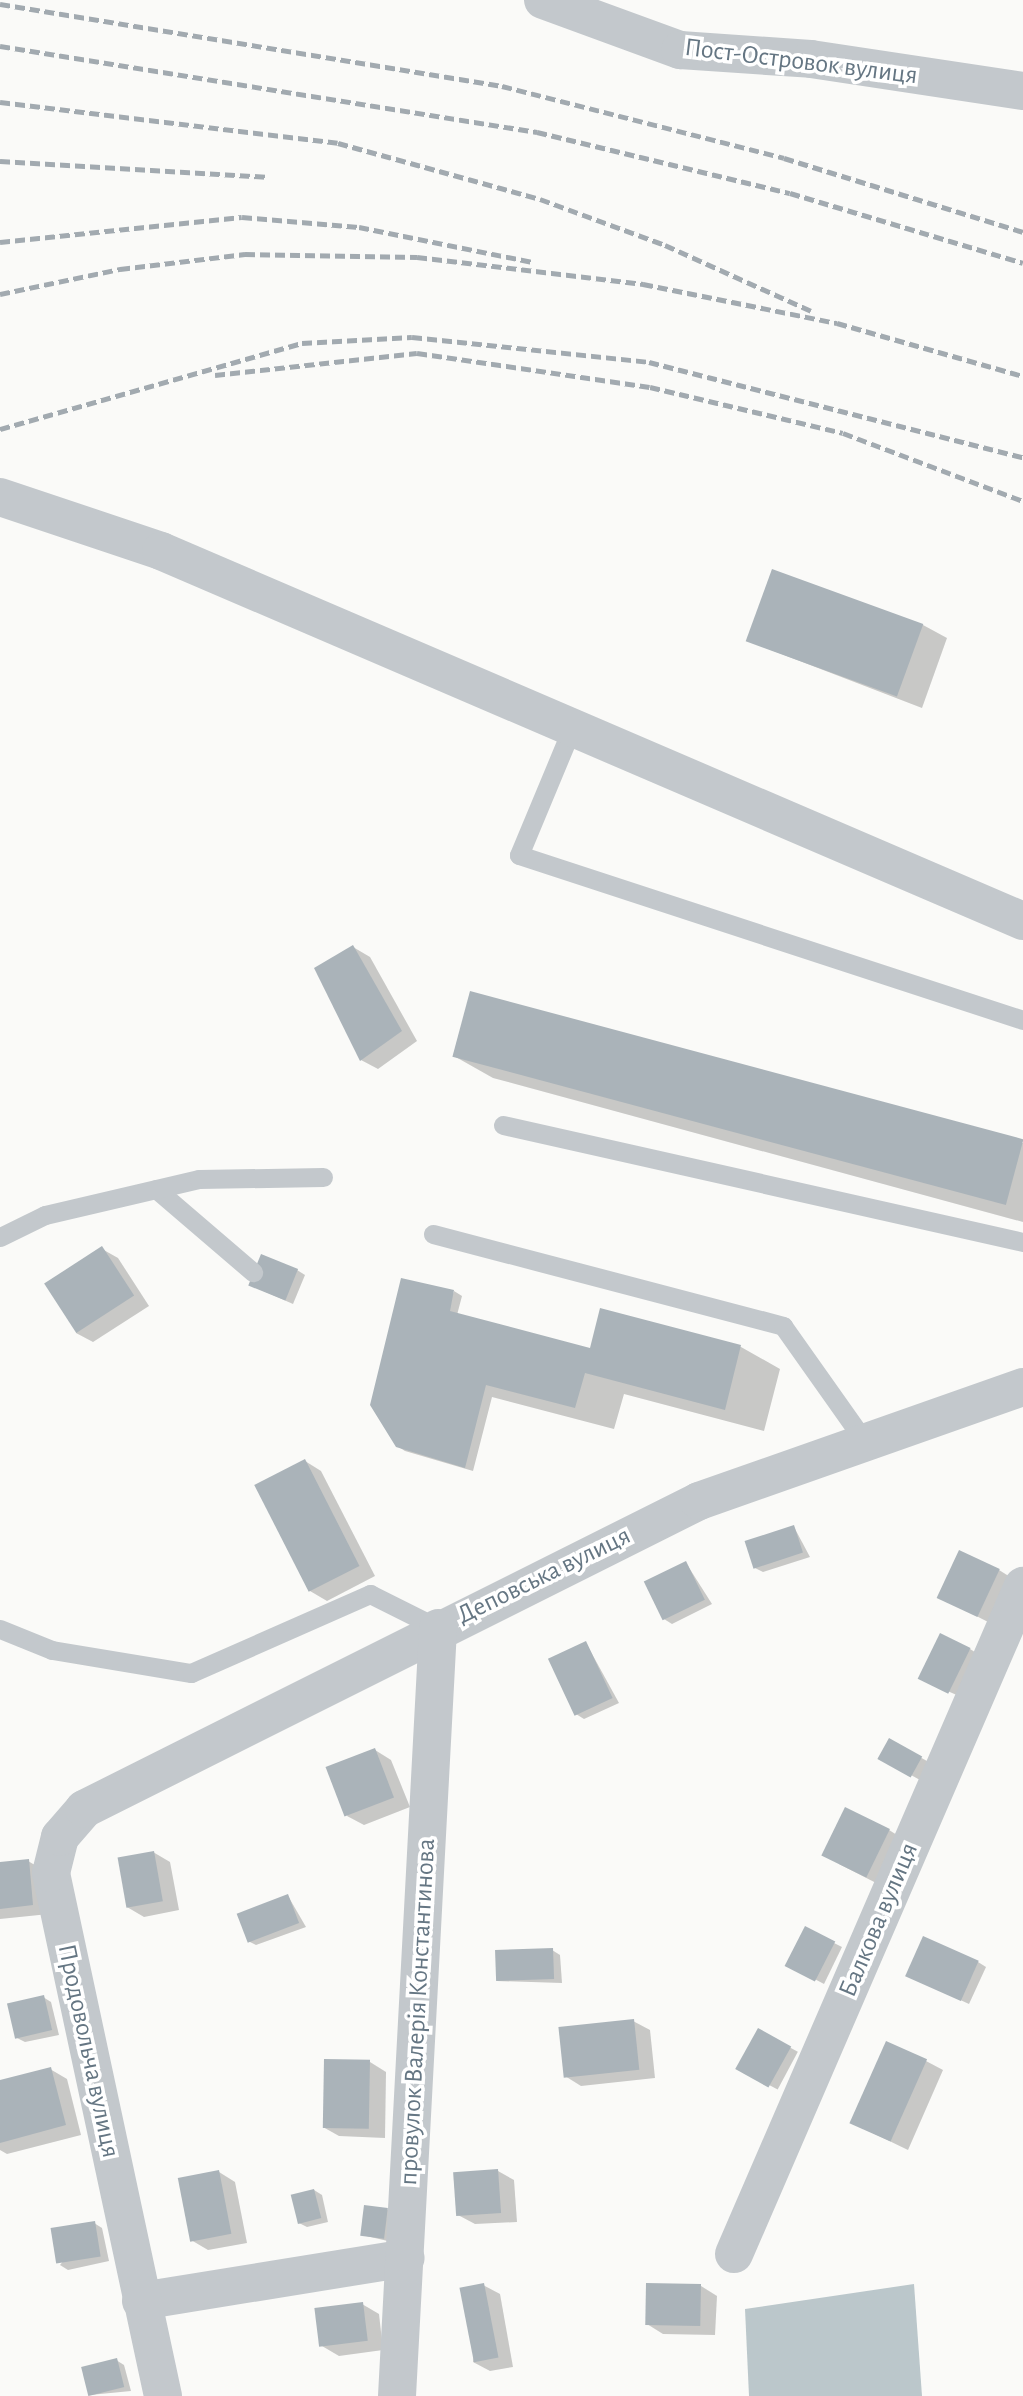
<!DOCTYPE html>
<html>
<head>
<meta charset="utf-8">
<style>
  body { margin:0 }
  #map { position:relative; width:1023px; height:2396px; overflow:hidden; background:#fafaf8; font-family:"Alegreya Sans",sans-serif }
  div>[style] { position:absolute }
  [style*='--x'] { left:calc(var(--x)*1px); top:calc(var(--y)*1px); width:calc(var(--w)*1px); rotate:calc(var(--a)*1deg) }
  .water>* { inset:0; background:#bbc7cb }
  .shadow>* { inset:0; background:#0003; transform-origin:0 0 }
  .building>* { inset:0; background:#aab3b9; transform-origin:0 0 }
  .service>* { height:19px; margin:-9.5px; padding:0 9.5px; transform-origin:9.5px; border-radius:9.5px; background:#c3c8cc }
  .minor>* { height:38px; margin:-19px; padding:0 19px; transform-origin:19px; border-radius:19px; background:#c3c8cc }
  .tertiary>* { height:38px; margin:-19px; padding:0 19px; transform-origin:19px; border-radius:19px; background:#c3c8cc }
  .rail>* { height:5px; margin-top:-2.5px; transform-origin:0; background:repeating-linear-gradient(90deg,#a2aab0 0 10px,transparent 0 15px) }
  span { translate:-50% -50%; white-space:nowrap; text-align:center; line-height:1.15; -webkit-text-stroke:7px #fff; paint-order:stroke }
  .street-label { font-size:26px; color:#657683 }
</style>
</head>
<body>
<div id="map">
  <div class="water">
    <div style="clip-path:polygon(914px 2284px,922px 2396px,749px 2396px,745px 2309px)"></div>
  </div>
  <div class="shadow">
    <div style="clip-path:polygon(923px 625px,947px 638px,922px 708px,748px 641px)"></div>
    <div style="clip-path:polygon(353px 947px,370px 957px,417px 1041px,378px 1069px,361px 1060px)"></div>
    <div style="clip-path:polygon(454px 1056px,1023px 1143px,1023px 1222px,493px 1078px)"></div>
    <div style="clip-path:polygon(102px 1249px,118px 1258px,149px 1306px,93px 1342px,76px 1333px)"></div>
    <div style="clip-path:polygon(297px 1270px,305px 1275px,293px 1304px,259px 1289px)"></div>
    <div style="clip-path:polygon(454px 1291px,462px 1296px,457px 1315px,591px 1350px,601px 1310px,741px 1347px,780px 1369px,764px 1431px,624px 1394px,614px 1429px,492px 1397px,473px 1471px,405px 1451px,397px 1446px)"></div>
    <div style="clip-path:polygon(305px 1461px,321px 1471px,375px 1576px,327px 1601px,310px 1591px)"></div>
    <div style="clip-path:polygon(794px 1527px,810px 1557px,763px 1572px,755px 1568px)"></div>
    <div style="clip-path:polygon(686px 1563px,712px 1604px,672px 1624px,664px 1619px)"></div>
    <div style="clip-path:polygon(999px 1570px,1015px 1580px,994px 1625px,939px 1597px)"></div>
    <div style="clip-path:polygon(586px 1643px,619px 1703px,584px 1719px,576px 1714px)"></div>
    <div style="clip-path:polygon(970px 1649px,978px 1654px,959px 1696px,929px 1683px)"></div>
    <div style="left:889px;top:1740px;width:46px;height:20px;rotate:29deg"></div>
    <div style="clip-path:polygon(375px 1750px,391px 1760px,410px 1807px,364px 1825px,347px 1816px)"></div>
    <div style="clip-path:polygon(889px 1830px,905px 1840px,882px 1886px,839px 1864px)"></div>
    <div style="clip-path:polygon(153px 1852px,170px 1862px,179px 1910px,144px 1917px,127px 1907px)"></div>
    <div style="clip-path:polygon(28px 1861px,45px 1871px,49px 1914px,0 1919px,0 1864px)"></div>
    <div style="clip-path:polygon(288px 1896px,306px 1927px,256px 1945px,248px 1941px)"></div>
    <div style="clip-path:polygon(834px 1943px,842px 1947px,824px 1984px,796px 1969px)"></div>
    <div style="clip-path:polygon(552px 1950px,560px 1955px,562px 1983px,497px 1981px)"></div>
    <div style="clip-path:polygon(978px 1962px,986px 1967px,969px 2004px,915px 1979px)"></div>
    <div style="clip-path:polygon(43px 1997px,51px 2002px,59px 2035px,25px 2042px,17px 2038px)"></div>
    <div style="clip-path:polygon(633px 2021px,650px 2030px,655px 2078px,581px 2086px,565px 2076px)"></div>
    <div style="left:759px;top:2031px;width:44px;height:43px;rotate:28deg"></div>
    <div style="clip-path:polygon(926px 2061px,943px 2070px,908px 2150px,852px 2123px)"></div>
    <div style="clip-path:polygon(370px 2062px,386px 2072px,385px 2138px,339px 2136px,323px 2127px)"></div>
    <div style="clip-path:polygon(50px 2069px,67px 2079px,81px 2135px,7px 2154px,0 2150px,0 2082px)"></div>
    <div style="clip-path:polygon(498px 2171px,514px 2180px,517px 2222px,475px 2224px,458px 2215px)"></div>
    <div style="clip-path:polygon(219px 2172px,235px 2182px,247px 2243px,208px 2250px,191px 2240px)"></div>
    <div style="clip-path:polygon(314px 2190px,322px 2195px,328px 2222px,307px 2227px,299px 2223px)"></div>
    <div style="clip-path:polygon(388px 2209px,392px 2242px,362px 2235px)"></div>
    <div style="clip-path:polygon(94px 2223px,102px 2228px,109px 2261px,68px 2270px,60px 2265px)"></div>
    <div style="clip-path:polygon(483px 2285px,500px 2294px,513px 2367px,490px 2371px,473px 2362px)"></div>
    <div style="clip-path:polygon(701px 2286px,717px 2296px,715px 2335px,663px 2334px,647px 2324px)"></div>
    <div style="clip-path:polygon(362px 2304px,379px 2314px,383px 2350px,339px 2356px,322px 2346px)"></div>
    <div style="clip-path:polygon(116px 2360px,124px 2365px,131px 2391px,90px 2395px)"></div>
  </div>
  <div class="building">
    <div style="left:772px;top:569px;width:161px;height:77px;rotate:20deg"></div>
    <div style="clip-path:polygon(353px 945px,402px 1031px,360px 1061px,314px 968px)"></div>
    <div style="left:470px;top:991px;width:573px;height:68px;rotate:15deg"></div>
    <div style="left:102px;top:1246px;width:59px;height:69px;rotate:57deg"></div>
    <div style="left:261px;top:1254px;width:40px;height:34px;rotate:22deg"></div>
    <div style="clip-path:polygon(401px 1278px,454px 1290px,450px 1311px,590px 1348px,600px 1308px,741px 1345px,725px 1410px,585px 1373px,575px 1408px,486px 1385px,465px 1468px,396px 1447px,370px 1405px)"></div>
    <div style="left:305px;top:1459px;width:120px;height:57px;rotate:63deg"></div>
    <div style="left:794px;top:1525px;width:29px;height:52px;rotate:72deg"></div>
    <div style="left:959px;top:1550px;width:45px;height:53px;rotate:25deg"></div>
    <div style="left:686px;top:1561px;width:43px;height:47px;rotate:64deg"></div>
    <div style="left:940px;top:1633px;width:34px;height:51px;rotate:26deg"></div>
    <div style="left:586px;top:1641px;width:63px;height:42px;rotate:65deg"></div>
    <div style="left:889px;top:1738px;width:38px;height:24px;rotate:29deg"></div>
    <div style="left:375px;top:1748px;width:53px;height:53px;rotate:69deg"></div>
    <div style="left:845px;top:1807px;width:50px;height:54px;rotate:26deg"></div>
    <div style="left:154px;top:1851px;width:51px;height:37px;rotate:80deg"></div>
    <div style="clip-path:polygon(29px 1859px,33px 1905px,0 1909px,0 1862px)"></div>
    <div style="left:288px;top:1894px;width:31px;height:55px;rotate:69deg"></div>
    <div style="left:805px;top:1926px;width:34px;height:45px;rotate:27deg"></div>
    <div style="left:923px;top:1936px;width:61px;height:44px;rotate:24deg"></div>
    <div style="left:553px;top:1948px;width:31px;height:58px;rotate:88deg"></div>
    <div style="left:44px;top:1995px;width:36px;height:38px;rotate:77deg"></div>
    <div style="left:634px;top:2019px;width:51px;height:76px;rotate:84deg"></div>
    <div style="left:758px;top:2028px;width:38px;height:47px;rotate:29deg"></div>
    <div style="left:886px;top:2041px;width:45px;height:90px;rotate:24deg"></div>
    <div style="left:324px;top:2059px;width:46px;height:69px;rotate:1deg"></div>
    <div style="clip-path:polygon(51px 2067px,66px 2125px,0 2143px,0 2080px)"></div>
    <div style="left:498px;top:2169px;width:44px;height:45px;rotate:86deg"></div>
    <div style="left:219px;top:2170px;width:65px;height:42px;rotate:79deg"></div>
    <div style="left:314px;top:2189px;width:30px;height:24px;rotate:76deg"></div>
    <div style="left:364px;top:2205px;width:24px;height:31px;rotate:7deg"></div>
    <div style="left:95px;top:2221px;width:36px;height:45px;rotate:81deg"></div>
    <div style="left:484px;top:2283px;width:76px;height:25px;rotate:79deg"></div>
    <div style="left:646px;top:2283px;width:55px;height:42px;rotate:1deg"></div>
    <div style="left:363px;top:2302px;width:39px;height:49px;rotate:83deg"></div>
    <div style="left:117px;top:2358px;width:30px;height:37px;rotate:76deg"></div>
  </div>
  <div class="service">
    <div style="--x:574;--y:723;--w:143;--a:112.6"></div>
    <div style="--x:519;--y:855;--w:530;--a:18.13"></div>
    <div style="--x:503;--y:1125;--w:533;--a:12.68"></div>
    <div style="--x:156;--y:1189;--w:128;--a:40.6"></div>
    <div style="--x:433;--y:1234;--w:362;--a:14.7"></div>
    <div style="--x:783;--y:1326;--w:142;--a:54.7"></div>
    <div style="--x:0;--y:1237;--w:50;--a:-26.1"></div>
    <div style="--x:45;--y:1215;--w:158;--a:-13.2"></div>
    <div style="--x:199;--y:1179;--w:124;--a:-0.9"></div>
    <div style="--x:0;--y:1629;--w:56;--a:22"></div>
    <div style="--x:52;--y:1650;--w:141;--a:9.4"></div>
    <div style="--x:191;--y:1673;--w:196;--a:-23.8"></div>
    <div style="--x:370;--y:1594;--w:76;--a:26.6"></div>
  </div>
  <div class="minor">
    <div style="--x:543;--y:0;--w:146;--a:20.1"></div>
    <div style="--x:680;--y:50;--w:131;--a:3.9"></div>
    <div style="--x:811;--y:59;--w:214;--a:8.6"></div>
    <div style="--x:734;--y:2254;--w:728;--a:-66.61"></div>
    <div style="--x:141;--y:2301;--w:268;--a:-9.2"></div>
    <div style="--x:163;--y:2396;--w:535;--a:-102.09"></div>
    <div style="--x:51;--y:1873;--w:37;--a:-76"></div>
    <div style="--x:60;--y:1837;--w:37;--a:-49"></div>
    <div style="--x:84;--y:1809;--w:688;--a:-26.6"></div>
    <div style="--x:699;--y:1501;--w:343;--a:-19.4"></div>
    <div style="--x:397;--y:2396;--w:769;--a:-86.94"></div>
  </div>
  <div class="tertiary">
    <div style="--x:0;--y:497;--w:170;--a:18.5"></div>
    <div style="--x:161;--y:551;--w:938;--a:23.23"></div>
  </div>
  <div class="rail">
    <div style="--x:0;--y:4;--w:509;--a:9.28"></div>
    <div style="--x:502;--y:86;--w:291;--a:14.3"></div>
    <div style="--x:784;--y:158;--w:250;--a:17.2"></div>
    <div style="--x:0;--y:46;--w:544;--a:9.1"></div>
    <div style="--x:537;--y:132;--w:260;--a:13.6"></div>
    <div style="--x:790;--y:193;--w:243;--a:16.7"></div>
    <div style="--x:0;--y:102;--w:340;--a:6.9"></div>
    <div style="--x:338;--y:143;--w:210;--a:15.5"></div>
    <div style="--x:540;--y:199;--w:133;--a:20.2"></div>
    <div style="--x:665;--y:245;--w:160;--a:24.3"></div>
    <div style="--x:0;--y:161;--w:266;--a:3.4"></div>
    <div style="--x:0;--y:242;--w:243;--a:-5.9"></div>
    <div style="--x:242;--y:217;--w:117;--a:4.9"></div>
    <div style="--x:359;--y:227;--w:177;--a:11.4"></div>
    <div style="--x:0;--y:294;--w:123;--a:-11.8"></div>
    <div style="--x:120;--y:269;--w:126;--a:-6.8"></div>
    <div style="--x:245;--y:254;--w:172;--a:1"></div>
    <div style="--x:417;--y:257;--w:228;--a:6.8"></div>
    <div style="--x:643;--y:284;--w:198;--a:11.4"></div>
    <div style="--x:837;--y:323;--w:193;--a:15.9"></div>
    <div style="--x:215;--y:375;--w:203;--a:-6.2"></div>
    <div style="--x:417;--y:353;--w:235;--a:8.3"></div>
    <div style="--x:650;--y:387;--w:198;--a:13.4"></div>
    <div style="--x:843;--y:433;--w:192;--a:20.7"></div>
    <div style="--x:0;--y:429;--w:314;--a:-15.9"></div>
    <div style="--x:302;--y:343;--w:110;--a:-3.1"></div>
    <div style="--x:412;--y:337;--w:238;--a:6"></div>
    <div style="--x:649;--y:362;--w:386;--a:14.3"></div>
  </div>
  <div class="street-label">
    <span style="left:801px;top:62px;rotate:7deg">Пост-Островок вулиця</span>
    <span style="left:544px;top:1576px;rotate:-26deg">Деповська вулиця</span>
    <span style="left:879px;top:1920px;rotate:-67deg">Балкова вулиця</span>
    <span style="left:418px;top:2012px;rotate:-87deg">провулок Валерія Константинова</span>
    <span style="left:88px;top:2051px;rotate:78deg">Продовольча вулиця</span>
  </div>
</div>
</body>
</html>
